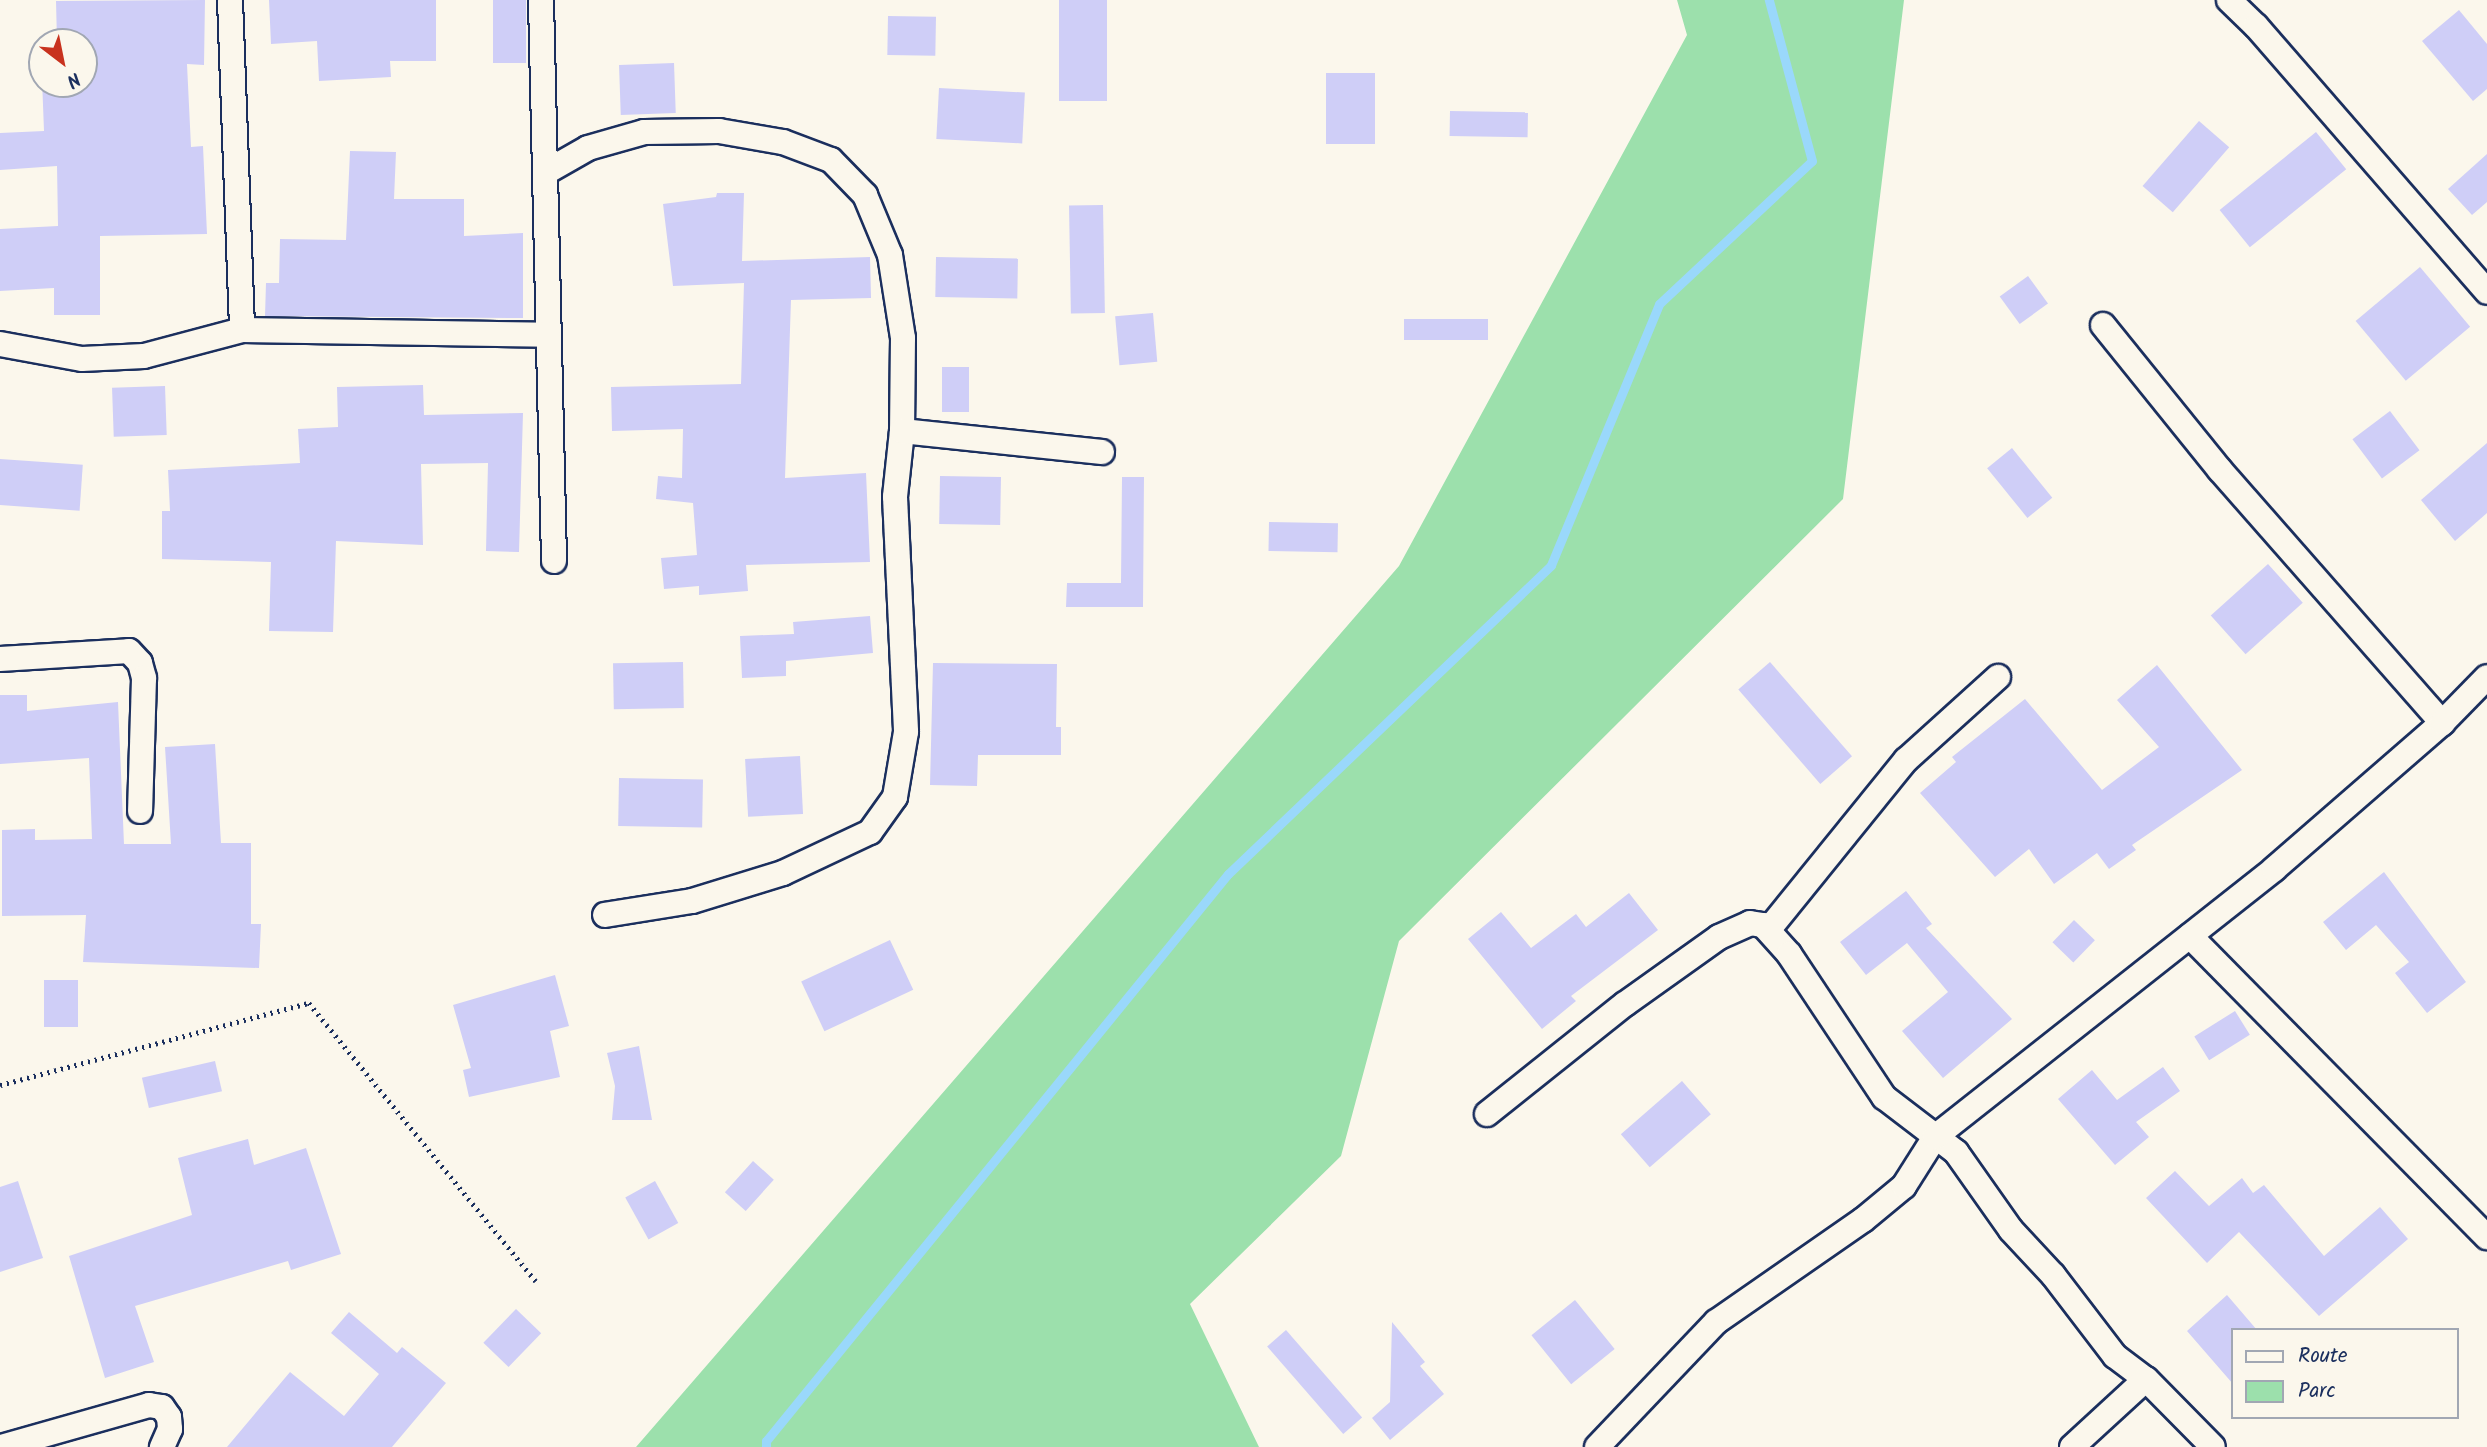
<!DOCTYPE html>
<html>
<head>
<meta charset="utf-8">
<style>
  body { margin:0 }
  #map { position:relative; width:2487px; height:1447px; overflow:hidden; background:#fbf7ec; font-family:Kalam,sans-serif }
  div>[style] { position:absolute }
  [style*='--x'] { left:calc(var(--x)*1px); top:calc(var(--y)*1px); width:calc(var(--w)*1px); rotate:calc(var(--a)*1deg) }
  .green>* { inset:0; background:#9ce0ac }
  .stream>* { height:9px; margin:-4.5px; padding:0 4.5px; transform-origin:4.5px; border-radius:4.5px; background:#9ad8fb }
  .building>* { inset:0; background:#cfcef7; transform-origin:0 0 }
  .path>* { height:4.5px; margin-top:-2.25px; transform-origin:0; background:repeating-linear-gradient(90deg,#1b2f5e 0 2px,transparent 0 7px) }
  .roads { filter:drop-shadow(2px 0 #1b2f5e) drop-shadow(-2px 0 #1b2f5e) drop-shadow(0 2px #1b2f5e) drop-shadow(0 -2px #1b2f5e) }
  .minor>* { height:24px; margin:-12px; padding:0 12px; transform-origin:12px; border-radius:12px; background:#fbf7ec }
  span { translate:-50% -50%; white-space:nowrap; text-align:center; line-height:1.15; -webkit-text-stroke:7px #fbf7ec; paint-order:stroke }
  .legend { position:absolute; left:2231px; top:1328px; width:228px; height:91px; box-sizing:border-box; background:#fbf7ec; border:2px solid #a1a7b3; margin:0; padding:9px 12px; list-style:none; font-size:21px; color:#1b2f5e }
  .legend li { display:flex; align-items:center; gap:14px; height:35px }
  .legend b { width:35px; border:2px solid #a1a7b3 }
  .north { position:absolute; left:28px; top:28px; width:70px; height:70px; box-sizing:border-box; background:#fbf7ec; border:2px solid #a1a7b3; border-radius:50%; rotate:148deg; font-size:19px; font-weight:700; line-height:28px; text-align:center; color:#1b2f5e }
  .north::after { content:''; display:block; margin:auto; width:24px; height:32px; background:#c8321e; clip-path:polygon(50% 0,100% 100%,50% 72%,0 100%) }
</style>
</head>
<body>
<div id="map">
  <div class="green">
    <div style="clip-path:polygon(1677px 0,1904px 0,1843px 499px,1399px 941px,1341px 1156px,1190px 1304px,1259px 1447px,636px 1447px,1399px 566px,1687px 35px)"></div>
  </div>
  <div class="stream">
    <div style="--x:766;--y:1447;--w:6;--a:-90"></div>
    <div style="--x:766;--y:1441;--w:731;--a:-50.83"></div>
    <div style="--x:1228;--y:874;--w:447;--a:-43.7"></div>
    <div style="--x:1551;--y:565;--w:282;--a:-67.5"></div>
    <div style="--x:1659;--y:304;--w:209;--a:-43.1"></div>
    <div style="--x:1812;--y:161;--w:167;--a:-105"></div>
  </div>
  <div class="building">
    <div style="clip-path:polygon(205px 0,204px 65px,187px 64px,191px 147px,203px 146px,207px 234px,100px 236px,100px 315px,54px 315px,54px 288px,0 291px,0 229px,58px 226px,57px 166px,0 170px,0 133px,44px 131px,42px 79px,42px 84px,84px 84px,84px 42px,57px 42px,56px 1px)"></div>
    <div style="clip-path:polygon(269px 0,436px 0,436px 61px,390px 61px,391px 77px,319px 81px,317px 41px,271px 44px)"></div>
    <div style="left:493px;top:0;width:33px;height:63px"></div>
    <div style="left:1059px;top:0;width:48px;height:101px"></div>
    <div style="clip-path:polygon(2459px 10px,2487px 44px,2487px 89px,2473px 101px,2422px 41px)"></div>
    <div style="left:888px;top:16px;width:48px;height:39px;rotate:1deg"></div>
    <div style="left:674px;top:63px;width:50px;height:55px;rotate:88deg"></div>
    <div style="left:1326px;top:73px;width:49px;height:71px"></div>
    <div style="left:939px;top:88px;width:86px;height:51px;rotate:3deg"></div>
    <div style="left:1450px;top:111px;width:78px;height:25px;rotate:1deg"></div>
    <div style="left:2199px;top:121px;width:40px;height:86px;rotate:41deg"></div>
    <div style="left:2316px;top:132px;width:48px;height:124px;rotate:51deg"></div>
    <div style="clip-path:polygon(350px 151px,396px 152px,394px 199px,464px 199px,464px 236px,523px 233px,523px 318px,265px 316px,266px 283px,279px 283px,280px 239px,346px 240px)"></div>
    <div style="clip-path:polygon(2487px 154px,2487px 202px,2472px 215px,2448px 189px)"></div>
    <div style="clip-path:polygon(717px 193px,744px 193px,742px 261px,870px 257px,871px 298px,791px 300px,785px 478px,866px 473px,870px 562px,746px 565px,748px 591px,699px 595px,699px 586px,664px 589px,661px 558px,697px 555px,693px 503px,656px 499px,658px 476px,682px 478px,683px 429px,612px 431px,611px 387px,741px 384px,744px 283px,673px 286px,663px 204px,716px 197px)"></div>
    <div style="left:1103px;top:205px;width:108px;height:34px;rotate:89deg"></div>
    <div style="left:936px;top:257px;width:82px;height:40px;rotate:1deg"></div>
    <div style="left:2420px;top:267px;width:78px;height:84px;rotate:50deg"></div>
    <div style="left:2028px;top:276px;width:34px;height:35px;rotate:54deg"></div>
    <div style="left:1153px;top:313px;width:49px;height:38px;rotate:85deg"></div>
    <div style="left:1404px;top:319px;width:84px;height:21px"></div>
    <div style="left:942px;top:367px;width:27px;height:45px"></div>
    <div style="clip-path:polygon(423px 385px,424px 415px,523px 413px,519px 552px,486px 551px,488px 463px,421px 464px,423px 545px,336px 541px,333px 632px,269px 631px,271px 562px,162px 559px,162px 511px,170px 511px,168px 470px,300px 463px,298px 429px,338px 427px,337px 387px)"></div>
    <div style="left:165px;top:386px;width:49px;height:53px;rotate:88deg"></div>
    <div style="left:2390px;top:411px;width:49px;height:47px;rotate:53deg"></div>
    <div style="clip-path:polygon(2487px 443px,2487px 513px,2455px 541px,2421px 500px)"></div>
    <div style="left:2012px;top:448px;width:64px;height:32px;rotate:51deg"></div>
    <div style="left:0;top:459px;width:83px;height:46px;rotate:4deg"></div>
    <div style="left:940px;top:476px;width:61px;height:48px;rotate:1deg"></div>
    <div style="clip-path:polygon(1122px 477px,1144px 477px,1143px 607px,1066px 607px,1067px 583px,1121px 583px)"></div>
    <div style="left:1269px;top:522px;width:69px;height:29px;rotate:1deg"></div>
    <div style="left:2268px;top:564px;width:52px;height:77px;rotate:48deg"></div>
    <div style="clip-path:polygon(870px 616px,873px 653px,786px 661px,786px 676px,742px 678px,740px 636px,794px 634px,793px 622px)"></div>
    <div style="left:683px;top:662px;width:46px;height:70px;rotate:89deg"></div>
    <div style="left:1770px;top:662px;width:125px;height:42px;rotate:49deg"></div>
    <div style="clip-path:polygon(933px 663px,1057px 664px,1056px 727px,1061px 727px,1061px 755px,978px 755px,977px 786px,930px 785px)"></div>
    <div style="clip-path:polygon(2157px 665px,2242px 770px,2132px 845px,2136px 850px,2109px 869px,2097px 853px,2054px 884px,2029px 849px,1995px 877px,1920px 793px,1956px 762px,1952px 757px,2025px 699px,2102px 790px,2159px 747px,2117px 700px)"></div>
    <div style="clip-path:polygon(0 695px,27px 695px,27px 711px,118px 702px,124px 844px,171px 844px,165px 747px,215px 744px,221px 843px,251px 843px,251px 924px,261px 924px,259px 968px,83px 962px,86px 915px,2px 916px,2px 830px,35px 829px,35px 840px,92px 839px,89px 758px,0 764px)"></div>
    <div style="left:800px;top:756px;width:58px;height:55px;rotate:87deg"></div>
    <div style="left:619px;top:778px;width:84px;height:48px;rotate:1deg"></div>
    <div style="clip-path:polygon(2384px 872px,2466px 982px,2427px 1013px,2395px 973px,2409px 962px,2376px 925px,2346px 950px,2323px 922px)"></div>
    <div style="clip-path:polygon(1906px 891px,1932px 924px,1926px 928px,2012px 1019px,1943px 1078px,1902px 1031px,1948px 992px,1907px 943px,1866px 975px,1840px 942px)"></div>
    <div style="clip-path:polygon(1629px 893px,1658px 930px,1571px 996px,1576px 1001px,1542px 1029px,1468px 939px,1501px 912px,1531px 948px,1576px 914px,1586px 927px)"></div>
    <div style="left:2074px;top:920px;width:29px;height:31px;rotate:44deg"></div>
    <div style="left:890px;top:940px;width:55px;height:98px;rotate:65deg"></div>
    <div style="clip-path:polygon(555px 975px,569px 1026px,550px 1031px,560px 1077px,469px 1097px,463px 1070px,471px 1068px,453px 1005px)"></div>
    <div style="left:78px;top:980px;width:47px;height:34px;rotate:90deg"></div>
    <div style="left:2235px;top:1011px;width:28px;height:48px;rotate:58deg"></div>
    <div style="clip-path:polygon(639px 1046px,652px 1120px,612px 1120px,615px 1086px,607px 1053px)"></div>
    <div style="left:215px;top:1061px;width:31px;height:75px;rotate:77deg"></div>
    <div style="clip-path:polygon(2163px 1067px,2180px 1091px,2136px 1122px,2149px 1137px,2115px 1165px,2058px 1099px,2092px 1070px,2117px 1100px)"></div>
    <div style="left:1682px;top:1081px;width:44px;height:81px;rotate:49deg"></div>
    <div style="clip-path:polygon(248px 1139px,254px 1165px,306px 1148px,341px 1254px,291px 1270px,288px 1261px,135px 1306px,154px 1362px,105px 1378px,69px 1256px,192px 1215px,178px 1158px)"></div>
    <div style="left:753px;top:1161px;width:28px;height:42px;rotate:42deg"></div>
    <div style="clip-path:polygon(2175px 1171px,2209px 1206px,2242px 1178px,2253px 1193px,2264px 1185px,2324px 1256px,2380px 1207px,2408px 1239px,2319px 1316px,2239px 1232px,2207px 1263px,2146px 1198px)"></div>
    <div style="clip-path:polygon(18px 1181px,43px 1258px,0 1272px,0 1187px)"></div>
    <div style="left:655px;top:1181px;width:48px;height:34px;rotate:61deg"></div>
    <div style="clip-path:polygon(2227px 1295px,2257px 1330px,2233px 1330px,2233px 1384px,2187px 1331px)"></div>
    <div style="left:1575px;top:1300px;width:63px;height:56px;rotate:51deg"></div>
    <div style="left:516px;top:1309px;width:35px;height:47px;rotate:44deg"></div>
    <div style="clip-path:polygon(349px 1312px,397px 1353px,402px 1347px,446px 1383px,392px 1447px,227px 1447px,290px 1372px,344px 1416px,379px 1374px,331px 1333px)"></div>
    <div style="clip-path:polygon(1392px 1322px,1425px 1362px,1420px 1366px,1444px 1394px,1390px 1440px,1372px 1418px,1390px 1402px)"></div>
    <div style="left:1286px;top:1330px;width:116px;height:25px;rotate:49deg"></div>
  </div>
  <div class="path">
    <div style="--x:0;--y:1085;--w:320;--a:-14.9"></div>
    <div style="--x:309;--y:1003;--w:359;--a:50.8"></div>
  </div>
  <div class="roads">
    <div class="minor">
      <div style="--x:230;--y:0;--w:330;--a:87.9"></div>
      <div style="--x:541;--y:0;--w:561;--a:88.67"></div>
      <div style="--x:2229;--y:0;--w:37;--a:44"></div>
      <div style="--x:2256;--y:26;--w:352;--a:49"></div>
      <div style="--x:546;--y:172;--w:48;--a:-29.7"></div>
      <div style="--x:588;--y:148;--w:58;--a:-15.9"></div>
      <div style="--x:644;--y:132;--w:75;--a:-0.8"></div>
      <div style="--x:719;--y:131;--w:65;--a:9.8"></div>
      <div style="--x:783;--y:142;--w:51;--a:20.6"></div>
      <div style="--x:831;--y:160;--w:49;--a:45.8"></div>
      <div style="--x:865;--y:195;--w:65;--a:67.4"></div>
      <div style="--x:890;--y:255;--w:84;--a:81.1"></div>
      <div style="--x:903;--y:338;--w:93;--a:90.6"></div>
      <div style="--x:902;--y:431;--w:66;--a:96.1"></div>
      <div style="--x:895;--y:497;--w:235;--a:87.3"></div>
      <div style="--x:906;--y:732;--w:66;--a:99.6"></div>
      <div style="--x:895;--y:797;--w:43;--a:125.5"></div>
      <div style="--x:870;--y:832;--w:96;--a:154.8"></div>
      <div style="--x:783;--y:873;--w:95;--a:162.9"></div>
      <div style="--x:692;--y:901;--w:88;--a:170.9"></div>
      <div style="--x:2103;--y:325;--w:186;--a:51.1"></div>
      <div style="--x:2220;--y:470;--w:337;--a:48.7"></div>
      <div style="--x:0;--y:344;--w:83;--a:10.4"></div>
      <div style="--x:82;--y:359;--w:62;--a:-2.8"></div>
      <div style="--x:144;--y:356;--w:101;--a:-14.9"></div>
      <div style="--x:242;--y:330;--w:306;--a:0.9"></div>
      <div style="--x:902;--y:431;--w:201;--a:6"></div>
      <div style="--x:0;--y:659;--w:129;--a:-3.5"></div>
      <div style="--x:129;--y:651;--w:16;--a:47"></div>
      <div style="--x:140;--y:663;--w:16;--a:75"></div>
      <div style="--x:144;--y:678;--w:133;--a:91.7"></div>
      <div style="--x:1769;--y:929;--w:218;--a:-51"></div>
      <div style="--x:1906;--y:760;--w:124;--a:-42.1"></div>
      <div style="--x:2190;--y:936;--w:423;--a:45.4"></div>
      <div style="--x:1487;--y:1114;--w:176;--a:-38.6"></div>
      <div style="--x:1625;--y:1004;--w:115;--a:-35.5"></div>
      <div style="--x:1719;--y:937;--w:34;--a:-24"></div>
      <div style="--x:1750;--y:923;--w:13;--a:9"></div>
      <div style="--x:1763;--y:925;--w:39;--a:48"></div>
      <div style="--x:1789;--y:954;--w:172;--a:56.4"></div>
      <div style="--x:1884;--y:1097;--w:91;--a:37.4"></div>
      <div style="--x:1956;--y:1152;--w:95;--a:54.8"></div>
      <div style="--x:2011;--y:1230;--w:62;--a:47"></div>
      <div style="--x:2053;--y:1275;--w:102;--a:52.6"></div>
      <div style="--x:2115;--y:1356;--w:39;--a:37"></div>
      <div style="--x:2146;--y:1379;--w:95;--a:45.4"></div>
      <div style="--x:1;--y:1447;--w:154;--a:-15.8"></div>
      <div style="--x:149;--y:1405;--w:13;--a:9"></div>
      <div style="--x:162;--y:1407;--w:12;--a:55"></div>
      <div style="--x:169;--y:1417;--w:12;--a:85"></div>
      <div style="--x:170;--y:1429;--w:20;--a:114"></div>
      <div style="--x:1597;--y:1447;--w:173;--a:-46.4"></div>
      <div style="--x:1716;--y:1322;--w:179;--a:-34.8"></div>
      <div style="--x:1863;--y:1220;--w:53;--a:-39.7"></div>
      <div style="--x:1904;--y:1186;--w:58;--a:-57.7"></div>
      <div style="--x:1935;--y:1137;--w:432;--a:-38.3"></div>
      <div style="--x:2274;--y:869;--w:223;--a:-41"></div>
      <div style="--x:2442;--y:723;--w:64;--a:-45.6"></div>
      <div style="--x:2072;--y:1447;--w:100;--a:-42.6"></div>
    </div>
  </div>
  <ul class="legend">
  <li><b style="height:9px;background:#fbf7ec"></b>Route</li>
  <li><b style="height:19px;background:#9ce0ac"></b>Parc</li>
  </ul>
  <div class="north">N</div>
</div>
</body>
</html>
